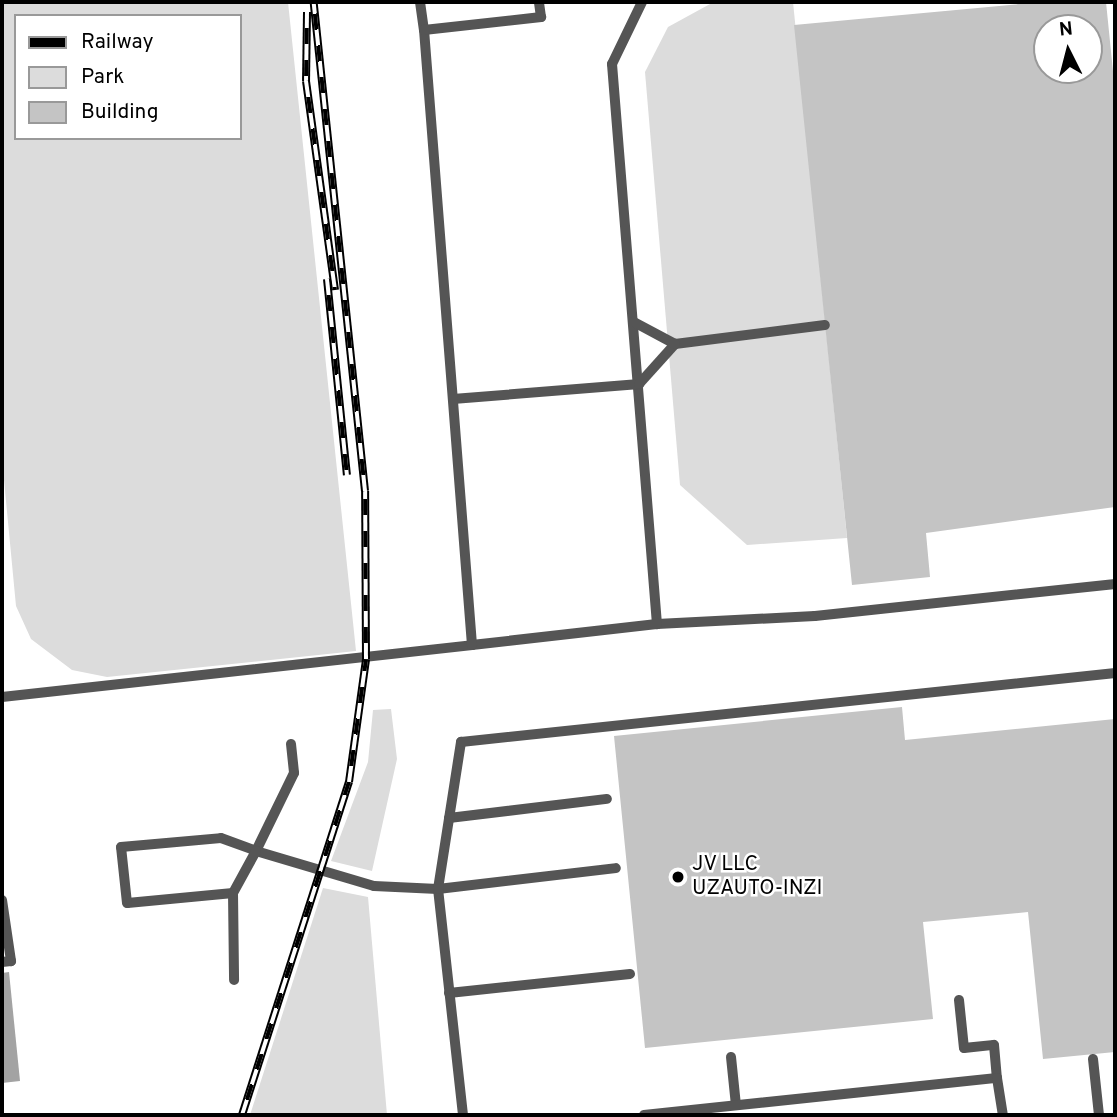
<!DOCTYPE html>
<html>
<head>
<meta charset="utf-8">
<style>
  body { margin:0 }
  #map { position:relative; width:1117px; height:1117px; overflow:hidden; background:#fff; font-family:Overpass,sans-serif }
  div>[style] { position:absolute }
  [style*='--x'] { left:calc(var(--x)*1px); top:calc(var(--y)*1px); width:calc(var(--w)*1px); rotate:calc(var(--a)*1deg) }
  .green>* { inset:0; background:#dcdcdc }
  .water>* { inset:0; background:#a3a3a3 }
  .building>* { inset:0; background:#c4c4c4 }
  .service>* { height:10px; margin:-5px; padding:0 5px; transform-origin:5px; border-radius:5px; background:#555 }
  .rail>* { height:8px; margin-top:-4px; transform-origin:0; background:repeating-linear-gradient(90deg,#fff 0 16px,#000 0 32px); box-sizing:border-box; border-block:2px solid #000 }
  .dots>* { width:19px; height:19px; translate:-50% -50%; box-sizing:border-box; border:4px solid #fff; border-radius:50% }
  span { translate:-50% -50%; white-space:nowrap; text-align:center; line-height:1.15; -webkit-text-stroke:5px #fff; paint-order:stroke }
  .poi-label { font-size:21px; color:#000 }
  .left { translate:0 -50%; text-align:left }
  .frame { position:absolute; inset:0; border:4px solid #000; pointer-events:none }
  .legend { position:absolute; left:14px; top:14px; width:228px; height:126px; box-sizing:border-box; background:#fff; border:2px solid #999; margin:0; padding:9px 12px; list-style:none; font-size:21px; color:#000 }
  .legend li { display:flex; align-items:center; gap:14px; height:35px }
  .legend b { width:35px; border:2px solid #999 }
  .north { position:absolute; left:1033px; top:14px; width:70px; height:70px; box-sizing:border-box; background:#fff; border:2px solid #999; border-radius:50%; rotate:354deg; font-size:19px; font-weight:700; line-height:28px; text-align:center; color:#000 }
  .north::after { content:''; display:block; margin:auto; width:24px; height:32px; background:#000; clip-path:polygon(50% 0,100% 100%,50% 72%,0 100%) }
</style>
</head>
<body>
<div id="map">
  <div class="green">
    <div style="clip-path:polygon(evenodd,2px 2px,288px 2px,356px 651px,107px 677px,72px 670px,31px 639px,16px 606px,2px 459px,2px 2px,16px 16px,240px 16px,240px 138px,16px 138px,16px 16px)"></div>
    <div style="clip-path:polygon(793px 2px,847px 538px,747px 545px,680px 485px,645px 72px,668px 27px,710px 4px)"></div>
    <div style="clip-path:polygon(391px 709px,397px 759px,372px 871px,331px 861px,368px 762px,373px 710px)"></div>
    <div style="clip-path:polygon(323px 888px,368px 897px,387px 1115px,250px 1115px)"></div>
  </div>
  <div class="water">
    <div style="clip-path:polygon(9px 972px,20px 1081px,2px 1083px,2px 973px)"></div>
  </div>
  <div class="building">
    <div style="clip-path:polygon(evenodd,1041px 2px,1106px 2px,1115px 91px,1115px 507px,926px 533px,930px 577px,852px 585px,794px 25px,1041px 2px,1047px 28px,1089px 28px,1089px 70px,1047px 70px,1047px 28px)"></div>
    <div style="clip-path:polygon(902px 707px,905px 740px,1115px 719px,1115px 1052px,1043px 1059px,1028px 912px,923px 922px,933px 1019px,645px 1048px,614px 736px)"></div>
  </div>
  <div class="service">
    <div style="--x:420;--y:2;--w:28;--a:82"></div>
    <div style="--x:642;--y:2;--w:69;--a:115.8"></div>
    <div style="--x:612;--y:64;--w:562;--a:85.41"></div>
    <div style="--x:657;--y:624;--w:158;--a:-2.9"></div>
    <div style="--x:815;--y:616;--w:302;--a:-6.1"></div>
    <div style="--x:675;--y:344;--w:151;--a:-7.2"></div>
    <div style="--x:453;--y:399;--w:187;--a:-4.6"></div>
    <div style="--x:639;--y:384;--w:54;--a:-48"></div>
    <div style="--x:675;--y:344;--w:47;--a:-151.8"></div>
    <div style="--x:472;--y:645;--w:186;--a:-6.5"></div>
    <div style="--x:2;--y:697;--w:473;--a:-6.3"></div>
    <div style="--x:472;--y:645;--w:617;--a:-94.46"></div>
    <div style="--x:424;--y:30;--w:118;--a:-6.3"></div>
    <div style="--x:541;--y:17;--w:15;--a:-98"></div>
    <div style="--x:291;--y:744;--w:29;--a:84"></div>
    <div style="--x:294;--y:773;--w:87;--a:116"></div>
    <div style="--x:256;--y:851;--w:123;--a:16.5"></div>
    <div style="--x:374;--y:886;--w:64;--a:2.7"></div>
    <div style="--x:438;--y:889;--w:179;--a:-6.7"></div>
    <div style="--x:449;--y:818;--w:159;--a:-6.9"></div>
    <div style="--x:221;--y:838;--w:37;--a:20"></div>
    <div style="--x:256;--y:851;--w:48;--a:118.7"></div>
    <div style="--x:233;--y:893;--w:106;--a:174.6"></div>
    <div style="--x:127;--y:903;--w:56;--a:-96.1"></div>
    <div style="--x:121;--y:847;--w:100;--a:-5.1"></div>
    <div style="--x:233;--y:893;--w:87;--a:89.3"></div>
    <div style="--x:2;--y:900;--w:62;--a:81.6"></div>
    <div style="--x:11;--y:961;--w:9;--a:174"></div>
    <div style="--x:449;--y:993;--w:182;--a:-6"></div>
    <div style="--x:959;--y:1000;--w:48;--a:84.1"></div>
    <div style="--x:964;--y:1048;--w:30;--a:-6"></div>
    <div style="--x:994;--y:1045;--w:33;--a:85"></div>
    <div style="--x:731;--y:1057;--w:48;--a:84.1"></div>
    <div style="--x:1093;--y:1059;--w:56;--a:83.9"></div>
    <div style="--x:463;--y:1115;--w:227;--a:-96.3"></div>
    <div style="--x:438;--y:889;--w:149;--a:-81.1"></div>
    <div style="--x:461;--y:742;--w:658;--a:-6.02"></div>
    <div style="--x:644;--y:1115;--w:355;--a:-6"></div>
    <div style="--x:997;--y:1078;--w:37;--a:81"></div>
  </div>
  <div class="rail">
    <div style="--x:307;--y:12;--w:69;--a:90.8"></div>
    <div style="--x:306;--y:81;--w:211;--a:82.1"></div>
    <div style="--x:327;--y:279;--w:197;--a:84.2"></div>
    <div style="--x:242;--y:1115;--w:350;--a:-72.2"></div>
    <div style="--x:349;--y:782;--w:124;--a:-82.1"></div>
    <div style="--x:366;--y:659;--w:168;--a:-90.3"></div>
    <div style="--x:365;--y:491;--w:492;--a:-96"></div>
  </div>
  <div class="dots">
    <div style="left:678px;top:877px;background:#000"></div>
  </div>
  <div class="poi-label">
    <span class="left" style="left:692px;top:877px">JV LLC<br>UZAUTO-INZI</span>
  </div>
  <div class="frame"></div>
  <ul class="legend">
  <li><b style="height:9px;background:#000"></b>Railway</li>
  <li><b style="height:19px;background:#dcdcdc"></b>Park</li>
  <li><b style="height:19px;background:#c4c4c4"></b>Building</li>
  </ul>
  <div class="north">N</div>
</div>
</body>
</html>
